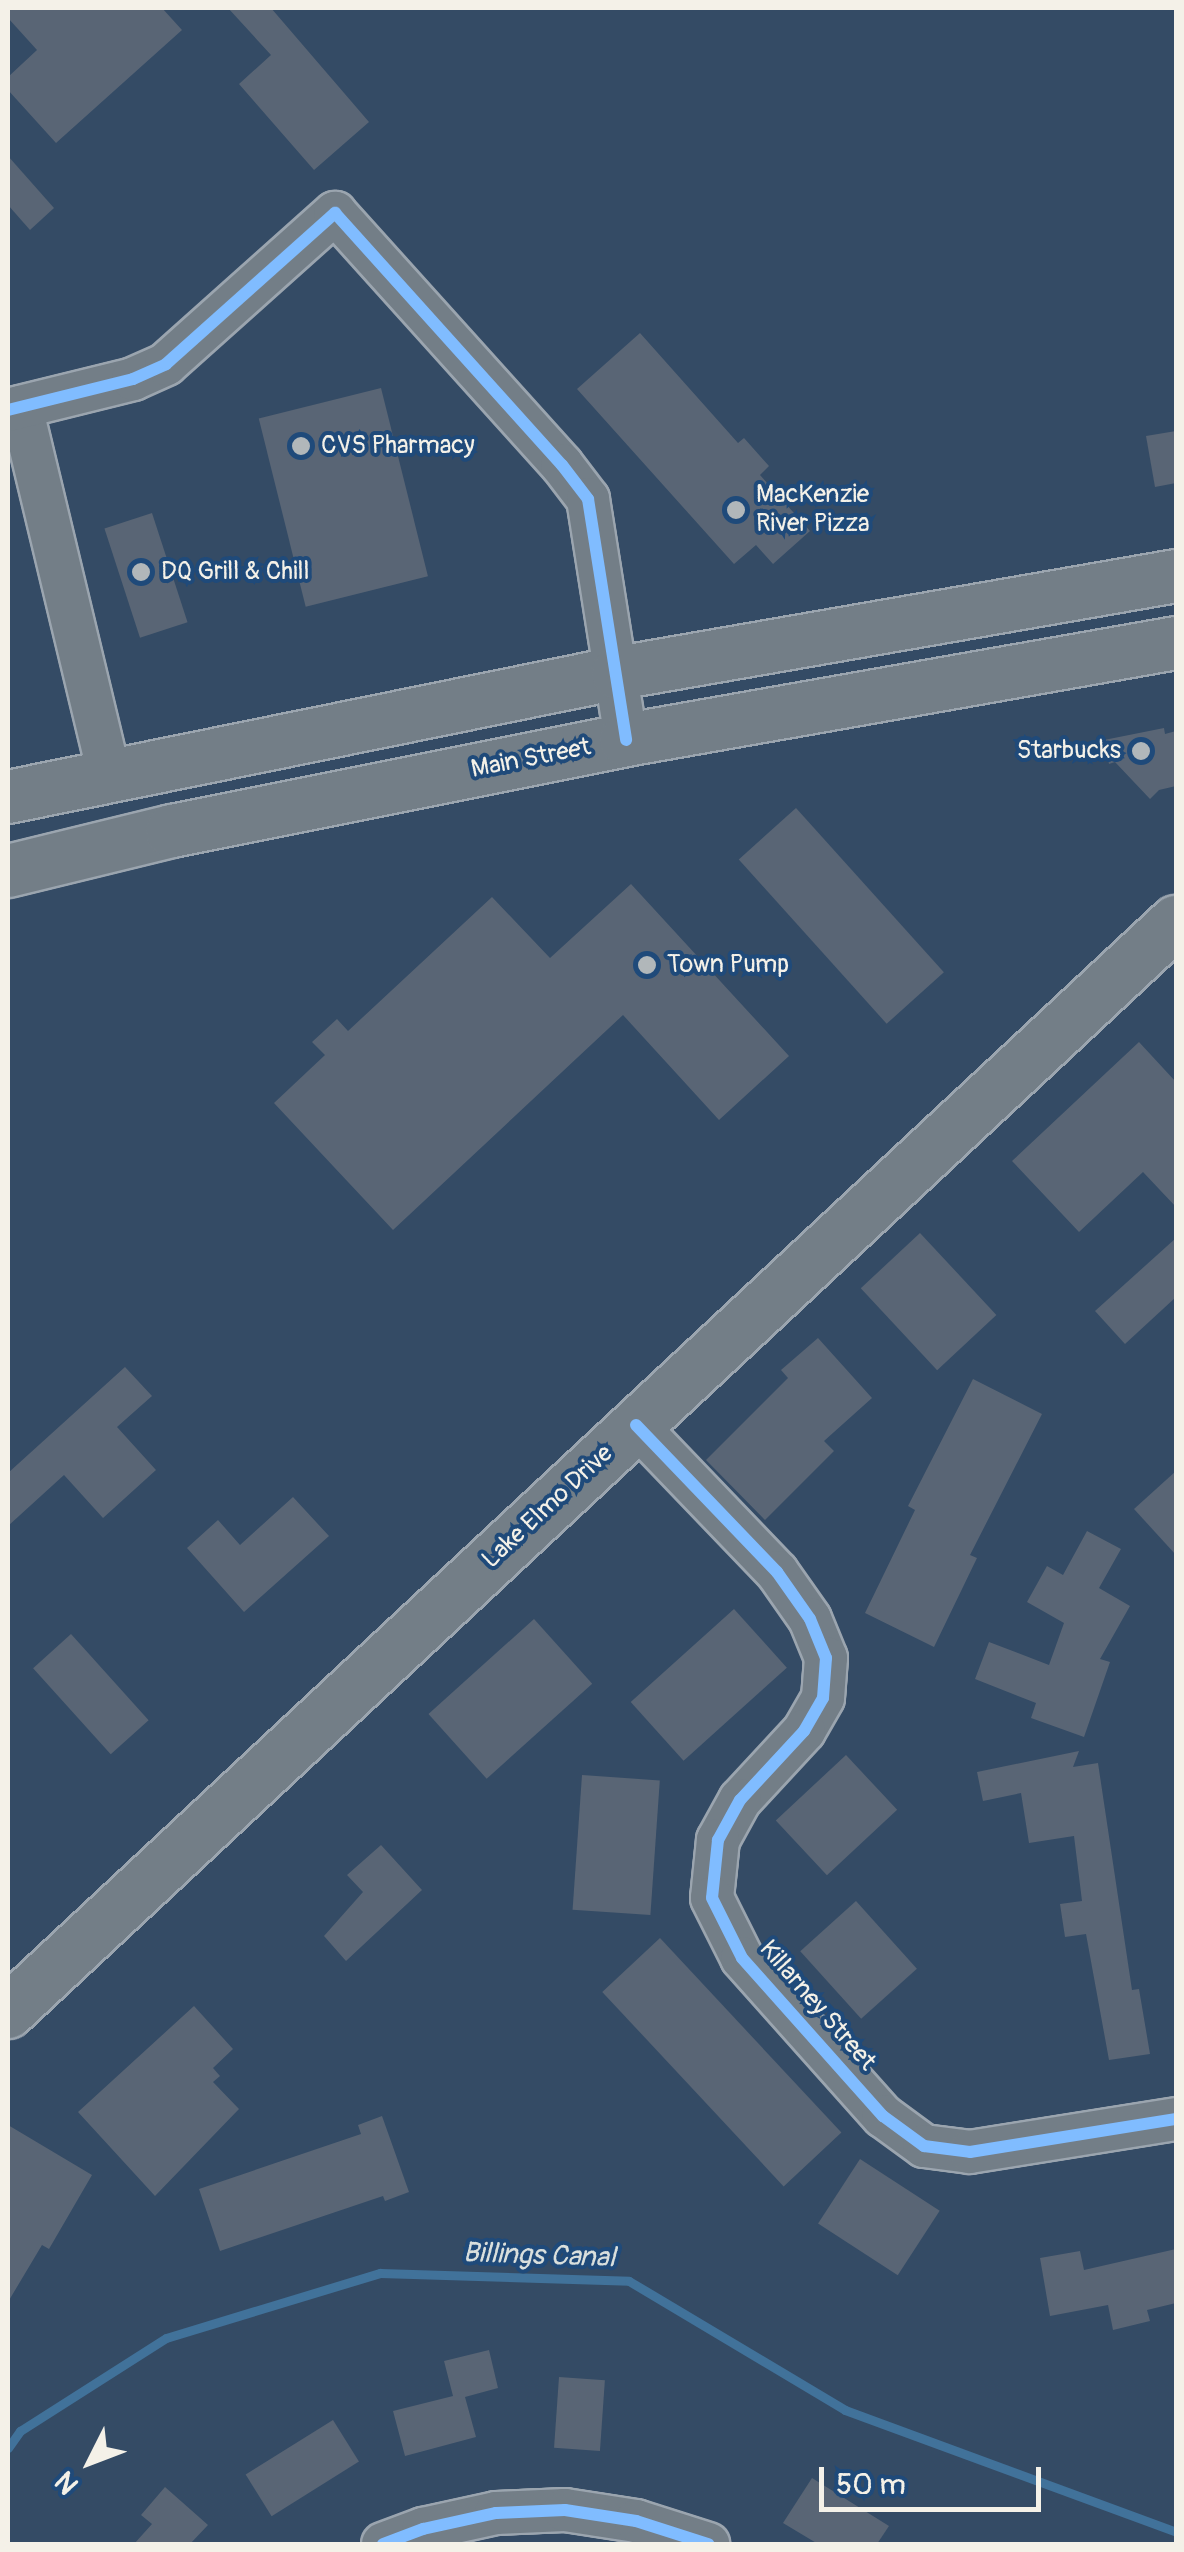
<!DOCTYPE html>
<html>
<head>
<meta charset="utf-8">
<style>
  body { margin:0 }
  #map { position:relative; width:1184px; height:2552px; overflow:hidden; background:#344b65; font-family:Pangolin,sans-serif }
  div>[style] { position:absolute }
  [style*='--x'] { left:calc(var(--x)*1px); top:calc(var(--y)*1px); width:calc(var(--w)*1px); rotate:calc(var(--a)*1deg) }
  .stream>* { height:9px; margin:-4.5px; padding:0 4.5px; transform-origin:4.5px; border-radius:4.5px; background:#41729a }
  .building>* { inset:0; background:#596575; transform-origin:0 0 }
  .roads { filter:drop-shadow(2px 0 #9ba5af) drop-shadow(-2px 0 #9ba5af) drop-shadow(0 2px #9ba5af) drop-shadow(0 -2px #9ba5af) }
  .minor>* { height:42px; margin:-21px; padding:0 21px; transform-origin:21px; border-radius:21px; background:#737e87 }
  .major>* { height:52px; margin:-26px; padding:0 26px; transform-origin:26px; border-radius:26px; background:#737e87 }
  .cycleway>* { height:12px; margin:-6px; padding:0 6px; transform-origin:6px; border-radius:6px; background:#80bcff }
  .dots>* { width:28px; height:28px; translate:-50% -50%; box-sizing:border-box; border:5px solid #1f4a7a; border-radius:50% }
  span { translate:-50% -50%; white-space:nowrap; text-align:center; line-height:1.15; -webkit-text-stroke:8px #1f4a7a; paint-order:stroke }
  .poi-label { font-size:25px; color:#f4f1e8 }
  .left { translate:0 -50%; text-align:left }
  .right { translate:-100% -50%; text-align:right }
  .street-label { font-size:25px; color:#f4f1e8 }
  .water-label { font-size:28px; color:#d9dfdd; font-style:italic }
  .frame { position:absolute; inset:0; border:10px solid #f4f1e8; pointer-events:none }
  .north { position:absolute; left:40px; top:2412px; width:100px; height:100px; -webkit-text-stroke:8px #1f4a7a; paint-order:stroke; rotate:228deg; font-size:28px; font-weight:700; line-height:40px; text-align:center; color:#f4f1e8 }
  .north::after { content:''; display:block; margin:auto; width:35px; height:45px; background:#f4f1e8; clip-path:polygon(50% 0,100% 100%,50% 72%,0 100%) }
  .scale { position:absolute; left:819px; top:2467px; width:222px; height:45px; box-sizing:border-box; border:5px solid #f4f1e8; border-top:0; padding-left:12px; font-size:30px; line-height:35px; white-space:nowrap; color:#f4f1e8; -webkit-text-stroke:8px #1f4a7a; paint-order:stroke }
</style>
</head>
<body>
<div id="map">
  <div class="stream">
    <div style="--x:8;--y:2448;--w:21;--a:-55"></div>
    <div style="--x:20;--y:2431;--w:173;--a:-32.5"></div>
    <div style="--x:166;--y:2338;--w:224;--a:-16.9"></div>
    <div style="--x:380;--y:2273;--w:249;--a:1.8"></div>
    <div style="--x:629;--y:2281;--w:252;--a:30.8"></div>
    <div style="--x:845;--y:2410;--w:353;--a:20.2"></div>
  </div>
  <div class="building">
    <div style="clip-path:polygon(8px 8px,162px 8px,182px 30px,56px 143px,8px 90px,8px 77px,37px 50px,8px 18px)"></div>
    <div style="clip-path:polygon(228px 8px,271px 8px,369px 122px,314px 170px,239px 84px,271px 55px)"></div>
    <div style="clip-path:polygon(8px 156px,54px 208px,30px 230px,8px 205px)"></div>
    <div style="clip-path:polygon(640px 333px,738px 443px,744px 438px,769px 466px,760px 475px,810px 531px,773px 564px,756px 545px,734px 564px,577px 389px)"></div>
    <div style="left:381px;top:388px;width:194px;height:126px;rotate:76deg"></div>
    <div style="clip-path:polygon(1176px 431px,1176px 483px,1155px 487px,1146px 436px)"></div>
    <div style="left:152px;top:513px;width:115px;height:50px;rotate:72deg"></div>
    <div style="clip-path:polygon(1164px 728px,1165px 734px,1176px 731px,1176px 786px,1159px 790px,1150px 799px,1115px 762px,1109px 764px,1104px 740px)"></div>
    <div style="left:796px;top:808px;width:221px;height:77px;rotate:48deg"></div>
    <div style="clip-path:polygon(631px 884px,789px 1056px,719px 1120px,623px 1015px,393px 1230px,274px 1103px,325px 1055px,312px 1042px,337px 1019px,348px 1031px,492px 897px,550px 958px)"></div>
    <div style="clip-path:polygon(1139px 1042px,1176px 1082px,1176px 1207px,1143px 1172px,1079px 1232px,1012px 1161px)"></div>
    <div style="left:920px;top:1233px;width:112px;height:81px;rotate:47deg"></div>
    <div style="clip-path:polygon(1176px 1238px,1176px 1297px,1125px 1344px,1095px 1311px)"></div>
    <div style="clip-path:polygon(818px 1338px,872px 1398px,824px 1441px,834px 1451px,765px 1520px,706px 1460px,788px 1378px,781px 1370px)"></div>
    <div style="clip-path:polygon(125px 1367px,152px 1396px,117px 1427px,156px 1470px,103px 1518px,64px 1475px,8px 1526px,8px 1473px)"></div>
    <div style="clip-path:polygon(973px 1379px,1042px 1414px,970px 1555px,977px 1558px,934px 1647px,865px 1613px,915px 1510px,908px 1506px)"></div>
    <div style="clip-path:polygon(1176px 1471px,1176px 1555px,1134px 1509px)"></div>
    <div style="clip-path:polygon(293px 1497px,329px 1536px,244px 1612px,187px 1548px,218px 1520px,240px 1545px)"></div>
    <div style="clip-path:polygon(1087px 1531px,1121px 1549px,1099px 1588px,1130px 1606px,1100px 1659px,1110px 1662px,1084px 1737px,1031px 1718px,1036px 1703px,975px 1679px,989px 1642px,1049px 1665px,1064px 1623px,1027px 1602px,1047px 1566px,1063px 1575px)"></div>
    <div style="left:734px;top:1609px;width:79px;height:139px;rotate:48deg"></div>
    <div style="left:534px;top:1619px;width:87px;height:142px;rotate:48deg"></div>
    <div style="left:71px;top:1634px;width:116px;height:51px;rotate:48deg"></div>
    <div style="clip-path:polygon(1079px 1751px,1073px 1767px,1098px 1763px,1132px 1990px,1139px 1989px,1150px 2054px,1109px 2060px,1086px 1934px,1065px 1937px,1060px 1904px,1082px 1901px,1074px 1836px,1029px 1843px,1021px 1793px,983px 1801px,977px 1772px)"></div>
    <div style="left:846px;top:1755px;width:75px;height:96px;rotate:47deg"></div>
    <div style="left:582px;top:1775px;width:78px;height:135px;rotate:4deg"></div>
    <div style="clip-path:polygon(381px 1845px,422px 1890px,346px 1961px,324px 1936px,363px 1892px,347px 1875px)"></div>
    <div style="left:856px;top:1901px;width:91px;height:75px;rotate:48deg"></div>
    <div style="left:660px;top:1938px;width:266px;height:79px;rotate:47deg"></div>
    <div style="clip-path:polygon(194px 2006px,233px 2049px,213px 2068px,220px 2076px,213px 2082px,239px 2109px,155px 2196px,78px 2112px)"></div>
    <div style="clip-path:polygon(382px 2116px,409px 2192px,385px 2201px,383px 2196px,220px 2251px,199px 2189px,361px 2134px,358px 2125px)"></div>
    <div style="clip-path:polygon(8px 2125px,92px 2175px,49px 2249px,42px 2245px,8px 2302px)"></div>
    <div style="left:860px;top:2159px;width:95px;height:77px;rotate:33deg"></div>
    <div style="clip-path:polygon(1176px 2249px,1176px 2303px,1147px 2310px,1150px 2321px,1113px 2330px,1108px 2305px,1050px 2316px,1040px 2258px,1080px 2251px,1084px 2270px)"></div>
    <div style="clip-path:polygon(489px 2350px,498px 2388px,465px 2397px,476px 2437px,405px 2456px,393px 2411px,453px 2396px,444px 2361px)"></div>
    <div style="left:559px;top:2377px;width:46px;height:71px;rotate:4deg"></div>
    <div style="left:333px;top:2420px;width:49px;height:103px;rotate:58deg"></div>
    <div style="clip-path:polygon(812px 2478px,889px 2526px,877px 2544px,818px 2544px,783px 2523px)"></div>
    <div style="clip-path:polygon(165px 2487px,208px 2525px,190px 2544px,134px 2544px,152px 2524px,141px 2515px)"></div>
  </div>
  <div class="roads">
    <div class="minor">
      <div style="--x:21;--y:407;--w:377;--a:76.5"></div>
      <div style="--x:8;--y:410;--w:129;--a:-13.9"></div>
      <div style="--x:133;--y:379;--w:36;--a:-24"></div>
      <div style="--x:166;--y:364;--w:227;--a:-41.8"></div>
      <div style="--x:335;--y:213;--w:339;--a:48"></div>
      <div style="--x:562;--y:465;--w:43;--a:52.6"></div>
      <div style="--x:588;--y:499;--w:244;--a:81"></div>
      <div style="--x:636;--y:1425;--w:204;--a:46.2"></div>
      <div style="--x:777;--y:1572;--w:57;--a:54.9"></div>
      <div style="--x:810;--y:1619;--w:42;--a:67.7"></div>
      <div style="--x:826;--y:1658;--w:40;--a:94.3"></div>
      <div style="--x:823;--y:1698;--w:38;--a:120"></div>
      <div style="--x:804;--y:1731;--w:94;--a:132.8"></div>
      <div style="--x:740;--y:1800;--w:46;--a:118.8"></div>
      <div style="--x:718;--y:1840;--w:58;--a:95.9"></div>
      <div style="--x:712;--y:1898;--w:67;--a:63.4"></div>
      <div style="--x:742;--y:1958;--w:212;--a:48.3"></div>
      <div style="--x:883;--y:2116;--w:51;--a:36.2"></div>
      <div style="--x:924;--y:2146;--w:46;--a:7.4"></div>
      <div style="--x:970;--y:2152;--w:209;--a:-9.1"></div>
      <div style="--x:383;--y:2544;--w:43;--a:-20.6"></div>
      <div style="--x:423;--y:2529;--w:75;--a:-12.4"></div>
      <div style="--x:496;--y:2513;--w:69;--a:-2.5"></div>
      <div style="--x:565;--y:2510;--w:72;--a:8.8"></div>
      <div style="--x:636;--y:2521;--w:76;--a:17.7"></div>
    </div>
    <div class="major">
      <div style="--x:8;--y:797;--w:622;--a:-11.49"></div>
      <div style="--x:618;--y:673;--w:566;--a:-9.86"></div>
      <div style="--x:8;--y:871;--w:169;--a:-13.7"></div>
      <div style="--x:172;--y:831;--w:463;--a:-11.3"></div>
      <div style="--x:626;--y:740;--w:558;--a:-10"></div>
      <div style="--x:8;--y:2012;--w:1598;--a:-43.02"></div>
    </div>
  </div>
  <div class="cycleway">
    <div style="--x:8;--y:410;--w:129;--a:-13.9"></div>
    <div style="--x:133;--y:379;--w:36;--a:-24"></div>
    <div style="--x:166;--y:364;--w:227;--a:-41.8"></div>
    <div style="--x:335;--y:213;--w:339;--a:48"></div>
    <div style="--x:562;--y:465;--w:43;--a:52.6"></div>
    <div style="--x:588;--y:499;--w:244;--a:81"></div>
    <div style="--x:636;--y:1425;--w:204;--a:46.2"></div>
    <div style="--x:777;--y:1572;--w:57;--a:54.9"></div>
    <div style="--x:810;--y:1619;--w:42;--a:67.7"></div>
    <div style="--x:826;--y:1658;--w:40;--a:94.3"></div>
    <div style="--x:823;--y:1698;--w:38;--a:120"></div>
    <div style="--x:804;--y:1731;--w:94;--a:132.8"></div>
    <div style="--x:740;--y:1800;--w:46;--a:118.8"></div>
    <div style="--x:718;--y:1840;--w:58;--a:95.9"></div>
    <div style="--x:712;--y:1898;--w:67;--a:63.4"></div>
    <div style="--x:742;--y:1958;--w:212;--a:48.3"></div>
    <div style="--x:883;--y:2116;--w:51;--a:36.2"></div>
    <div style="--x:924;--y:2146;--w:46;--a:7.4"></div>
    <div style="--x:970;--y:2152;--w:209;--a:-9.1"></div>
    <div style="--x:383;--y:2544;--w:43;--a:-20.6"></div>
    <div style="--x:423;--y:2529;--w:75;--a:-12.4"></div>
    <div style="--x:496;--y:2513;--w:69;--a:-2.5"></div>
    <div style="--x:565;--y:2510;--w:72;--a:8.8"></div>
    <div style="--x:636;--y:2521;--w:76;--a:17.7"></div>
  </div>
  <div class="dots">
    <div style="left:301px;top:446px;background:#b1b7ba"></div>
    <div style="left:736px;top:510px;background:#b1b7ba"></div>
    <div style="left:141px;top:572px;background:#b1b7ba"></div>
    <div style="left:1141px;top:751px;background:#b1b7ba"></div>
    <div style="left:647px;top:965px;background:#b1b7ba"></div>
  </div>
  <div class="poi-label">
    <span class="left" style="left:321px;top:446px">CVS Pharmacy</span>
    <span class="left" style="left:756px;top:510px">MacKenzie<br>River Pizza</span>
    <span class="left" style="left:161px;top:572px">DQ Grill &amp; Chill</span>
    <span class="right" style="left:1121px;top:751px">Starbucks</span>
    <span class="left" style="left:667px;top:965px">Town Pump</span>
  </div>
  <div class="street-label">
    <span style="left:531px;top:759px;rotate:-11deg">Main Street</span>
    <span style="left:548px;top:1507px;rotate:-43deg">Lake Elmo Drive</span>
    <span style="left:817px;top:2006px;rotate:49deg">Killarney Street</span>
  </div>
  <div class="water-label">
    <span style="left:539px;top:2256px;rotate:2deg">Billings Canal</span>
  </div>
  <div class="frame"></div>
  <div class="north">N</div>
  <div class="scale">50 m</div>
</div>
</body>
</html>
